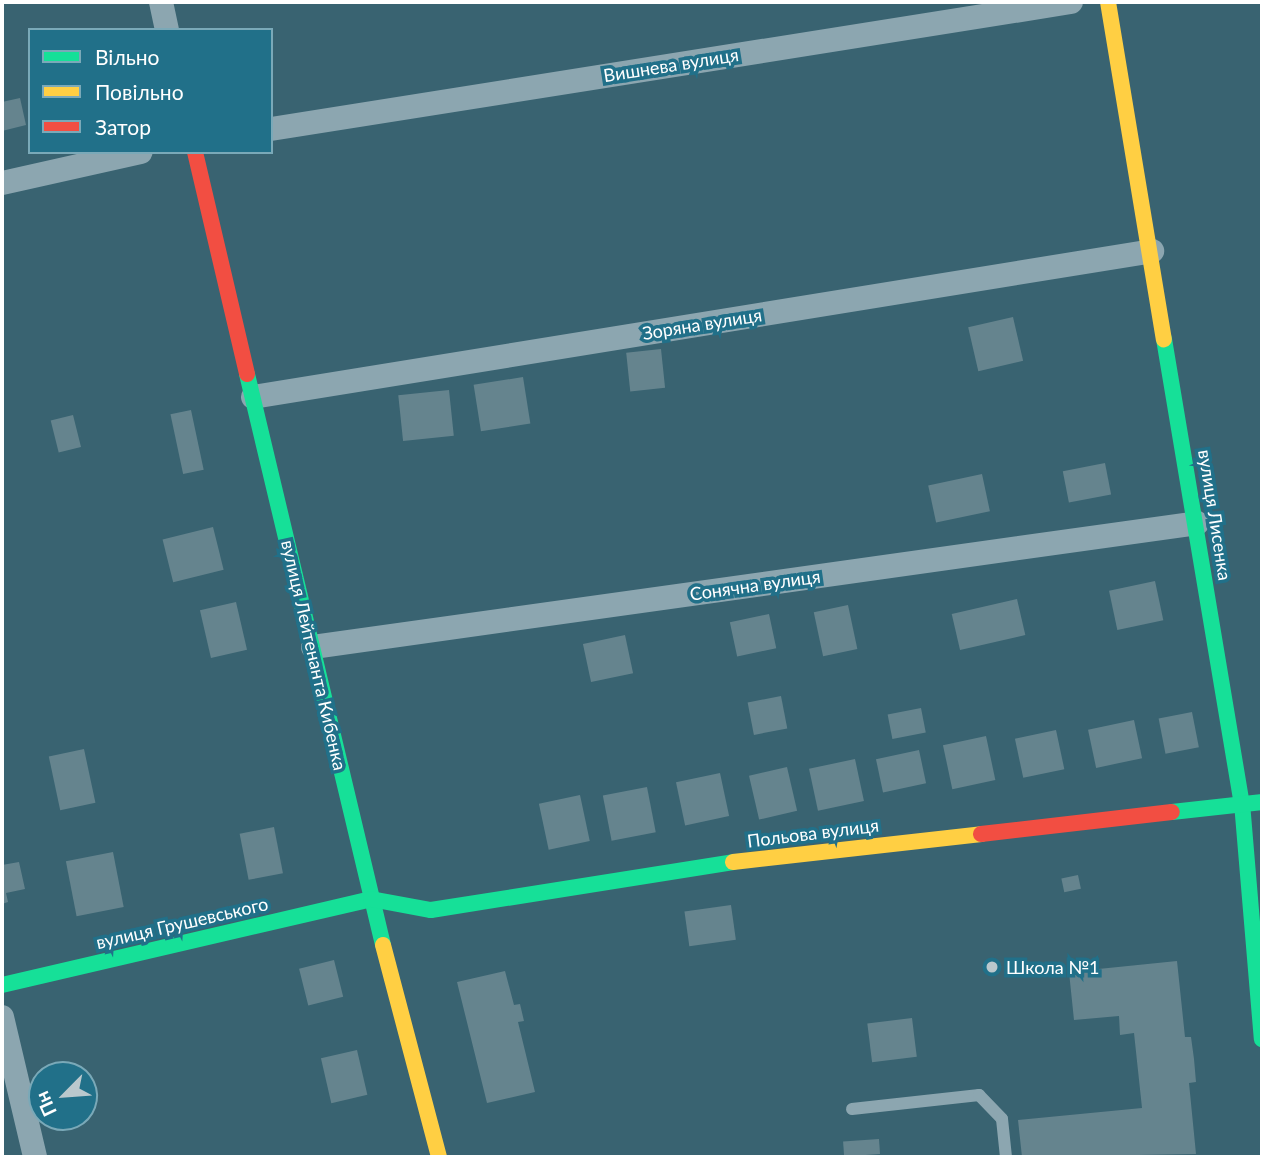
<!DOCTYPE html>
<html>
<head>
<meta charset="utf-8">
<style>
  body { margin:0 }
  #map { position:relative; width:1264px; height:1159px; overflow:hidden; background:#396371; font-family:Lato,sans-serif }
  div>[style] { position:absolute }
  [style*='--x'] { left:calc(var(--x)*1px); top:calc(var(--y)*1px); width:calc(var(--w)*1px); rotate:calc(var(--a)*1deg) }
  .building>* { inset:0; background:#65848e; transform-origin:0 0 }
  .lane>* { height:12px; margin:-6px; padding:0 6px; transform-origin:6px; border-radius:6px; background:#8ca6b0 }
  .street>* { height:24px; margin:-12px; padding:0 12px; transform-origin:12px; border-radius:12px; background:#8ca6b0 }
  .fast>* { height:16px; margin:-8px; padding:0 8px; transform-origin:8px; border-radius:8px; background:#16e098 }
  .slow>* { height:16px; margin:-8px; padding:0 8px; transform-origin:8px; border-radius:8px; background:#ffcf43 }
  .jam>* { height:16px; margin:-8px; padding:0 8px; transform-origin:8px; border-radius:8px; background:#f24e42 }
  .dots>* { width:19px; height:19px; translate:-50% -50%; box-sizing:border-box; border:4px solid #217089; border-radius:50% }
  span { translate:-50% -50%; white-space:nowrap; text-align:center; line-height:1.15; -webkit-text-stroke:7px #217089; paint-order:stroke }
  .street-label { font-size:18px; color:#fff }
  .poi-label { font-size:18px; color:#fff }
  .left { translate:0 -50%; text-align:left }
  .frame { position:absolute; inset:0; border:4px solid #fff; pointer-events:none }
  .legend { position:absolute; left:28px; top:28px; width:245px; height:126px; box-sizing:border-box; background:#217089; border:2px solid #7aa9b8; margin:0; padding:9px 12px; list-style:none; font-size:21px; color:#fff }
  .legend li { display:flex; align-items:center; gap:14px; height:35px }
  .legend b { width:35px; border:2px solid #7aa9b8 }
  .north { position:absolute; left:28px; top:1061px; width:70px; height:70px; box-sizing:border-box; background:#217089; border:2px solid #7aa9b8; border-radius:50%; rotate:245deg; font-size:19px; font-weight:700; line-height:28px; text-align:center; color:#fff }
  .north::after { content:''; display:block; margin:auto; width:24px; height:32px; background:#bac8cd; clip-path:polygon(50% 0,100% 100%,50% 72%,0 100%) }
</style>
</head>
<body>
<div id="map">
  <div class="building">
    <div style="clip-path:polygon(20px 98px,26px 125px,2px 131px,2px 102px)"></div>
    <div style="left:1013px;top:317px;width:45px;height:46px;rotate:77deg"></div>
    <div style="left:661px;top:349px;width:39px;height:35px;rotate:84deg"></div>
    <div style="left:523px;top:377px;width:47px;height:50px;rotate:81deg"></div>
    <div style="left:449px;top:390px;width:46px;height:51px;rotate:84deg"></div>
    <div style="left:191px;top:410px;width:61px;height:21px;rotate:78deg"></div>
    <div style="left:73px;top:415px;width:33px;height:23px;rotate:76deg"></div>
    <div style="left:1105px;top:463px;width:32px;height:43px;rotate:79deg"></div>
    <div style="left:982px;top:474px;width:38px;height:55px;rotate:78deg"></div>
    <div style="left:213px;top:527px;width:44px;height:52px;rotate:76deg"></div>
    <div style="left:1155px;top:581px;width:40px;height:47px;rotate:78deg"></div>
    <div style="left:1017px;top:599px;width:37px;height:67px;rotate:77deg"></div>
    <div style="left:236px;top:602px;width:49px;height:37px;rotate:77deg"></div>
    <div style="left:848px;top:605px;width:45px;height:35px;rotate:78deg"></div>
    <div style="left:769px;top:614px;width:35px;height:40px;rotate:78deg"></div>
    <div style="left:625px;top:635px;width:39px;height:43px;rotate:78deg"></div>
    <div style="left:781px;top:696px;width:33px;height:34px;rotate:79deg"></div>
    <div style="left:921px;top:708px;width:25px;height:34px;rotate:79deg"></div>
    <div style="left:1192px;top:712px;width:36px;height:34px;rotate:79deg"></div>
    <div style="left:1134px;top:720px;width:39px;height:47px;rotate:78deg"></div>
    <div style="left:1056px;top:730px;width:40px;height:42px;rotate:78deg"></div>
    <div style="left:986px;top:736px;width:45px;height:44px;rotate:78deg"></div>
    <div style="left:84px;top:749px;width:55px;height:36px;rotate:78deg"></div>
    <div style="left:919px;top:750px;width:34px;height:44px;rotate:78deg"></div>
    <div style="left:855px;top:759px;width:43px;height:47px;rotate:78deg"></div>
    <div style="left:787px;top:767px;width:45px;height:39px;rotate:77deg"></div>
    <div style="left:720px;top:773px;width:44px;height:45px;rotate:78deg"></div>
    <div style="left:647px;top:787px;width:46px;height:45px;rotate:79deg"></div>
    <div style="left:580px;top:795px;width:47px;height:42px;rotate:78deg"></div>
    <div style="left:274px;top:827px;width:47px;height:35px;rotate:79deg"></div>
    <div style="left:113px;top:852px;width:56px;height:48px;rotate:79deg"></div>
    <div style="clip-path:polygon(19px 862px,25px 889px,6px 893px,8px 902px,2px 904px,2px 865px)"></div>
    <div style="left:1078px;top:875px;width:14px;height:17px;rotate:78deg"></div>
    <div style="left:731px;top:905px;width:35px;height:47px;rotate:82deg"></div>
    <div style="left:334px;top:960px;width:38px;height:36px;rotate:76deg"></div>
    <div style="clip-path:polygon(1177px 961px,1185px 1037px,1191px 1037px,1194px 1059px,1196px 1082px,1189px 1083px,1196px 1154px,1022px 1157px,1018px 1120px,1142px 1108px,1134px 1033px,1120px 1035px,1119px 1016px,1074px 1020px,1069px 972px)"></div>
    <div style="clip-path:polygon(505px 971px,514px 1005px,520px 1004px,524px 1021px,518px 1022px,535px 1092px,487px 1103px,457px 982px)"></div>
    <div style="left:912px;top:1018px;width:39px;height:45px;rotate:83deg"></div>
    <div style="left:357px;top:1050px;width:46px;height:37px;rotate:77deg"></div>
    <div style="left:879px;top:1139px;width:15px;height:36px;rotate:86deg"></div>
  </div>
  <div class="lane">
    <div style="--x:852;--y:1109;--w:128;--a:-6.3"></div>
    <div style="--x:979;--y:1095;--w:33;--a:46"></div>
    <div style="--x:1002;--y:1119;--w:38;--a:84"></div>
  </div>
  <div class="street">
    <div style="--x:161;--y:2;--w:29;--a:78"></div>
    <div style="--x:271;--y:129;--w:810;--a:-9.02"></div>
    <div style="--x:2;--y:183;--w:142;--a:-12.6"></div>
    <div style="--x:253;--y:397;--w:911;--a:-9.22"></div>
    <div style="--x:313;--y:647;--w:893;--a:-7.98"></div>
    <div style="--x:2;--y:1017;--w:144;--a:76.7"></div>
  </div>
  <div class="fast">
    <div style="--x:1164;--y:339;--w:471;--a:80.5"></div>
    <div style="--x:1242;--y:803;--w:237;--a:85.2"></div>
    <div style="--x:247;--y:374;--w:587;--a:76.6"></div>
    <div style="--x:1172;--y:812;--w:91;--a:-6.3"></div>
    <div style="--x:2;--y:985;--w:379;--a:-13.1"></div>
    <div style="--x:371;--y:899;--w:61;--a:10.4"></div>
    <div style="--x:431;--y:910;--w:306;--a:-9"></div>
  </div>
  <div class="slow">
    <div style="--x:1108;--y:2;--w:342;--a:80.6"></div>
    <div style="--x:733;--y:862;--w:250;--a:-6.4"></div>
    <div style="--x:383;--y:945;--w:219;--a:75.2"></div>
  </div>
  <div class="jam">
    <div style="--x:195;--y:152;--w:228;--a:76.8"></div>
    <div style="--x:981;--y:834;--w:192;--a:-6.6"></div>
  </div>
  <div class="dots">
    <div style="left:992px;top:967px;background:#bac8cd"></div>
  </div>
  <div class="street-label">
    <span style="left:671px;top:65px;rotate:-9deg">Вишнева вулиця</span>
    <span style="left:702px;top:324px;rotate:-9deg">Зоряна вулиця</span>
    <span style="left:1215px;top:515px;rotate:81deg">вулиця Лисенка</span>
    <span style="left:755px;top:585px;rotate:-8deg">Сонячна вулиця</span>
    <span style="left:314px;top:655px;rotate:77deg">вулиця Лейтенанта Кибенка</span>
    <span style="left:813px;top:833px;rotate:-7deg">Польова вулиця</span>
    <span style="left:182px;top:923px;rotate:-13deg">вулиця Грушевського</span>
  </div>
  <div class="poi-label">
    <span class="left" style="left:1006px;top:967px">Школа №1</span>
  </div>
  <div class="frame"></div>
  <ul class="legend">
  <li><b style="height:9px;background:#16e098"></b>Вільно</li>
  <li><b style="height:9px;background:#ffcf43"></b>Повільно</li>
  <li><b style="height:9px;background:#f24e42"></b>Затор</li>
  </ul>
  <div class="north">Пн</div>
</div>
</body>
</html>
